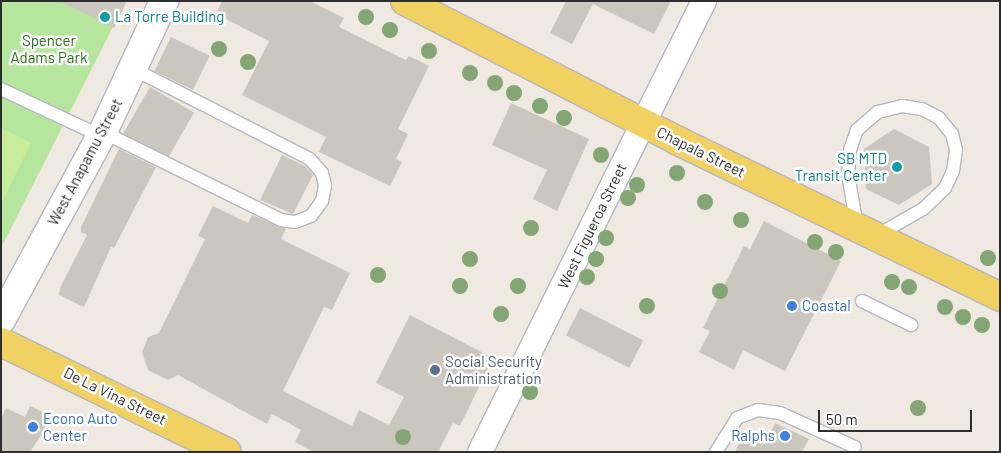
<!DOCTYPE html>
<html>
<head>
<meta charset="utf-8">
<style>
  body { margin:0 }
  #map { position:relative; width:1001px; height:453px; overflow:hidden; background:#efe9e1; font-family:Barlow,sans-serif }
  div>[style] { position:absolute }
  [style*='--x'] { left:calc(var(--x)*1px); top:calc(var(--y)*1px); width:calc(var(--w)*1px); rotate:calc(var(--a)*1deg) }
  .green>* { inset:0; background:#b6e59e }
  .pitch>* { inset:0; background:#c9ec9a }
  .building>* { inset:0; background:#cbc7bf; transform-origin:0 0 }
  .roads { filter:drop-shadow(1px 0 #b4b7c1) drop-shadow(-1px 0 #b4b7c1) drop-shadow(0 1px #b4b7c1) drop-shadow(0 -1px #b4b7c1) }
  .lane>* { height:12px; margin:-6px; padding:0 6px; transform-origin:6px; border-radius:6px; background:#fff }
  .street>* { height:24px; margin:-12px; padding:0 12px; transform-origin:12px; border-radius:12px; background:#fff }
  .secondary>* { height:28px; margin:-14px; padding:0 14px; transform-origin:14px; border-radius:14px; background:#fff }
  .primary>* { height:28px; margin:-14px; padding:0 14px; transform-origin:14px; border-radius:14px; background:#f2d163 }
  .trees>* { width:16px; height:16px; margin:-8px; border-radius:50%; background:#84a574 }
  .dots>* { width:14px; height:14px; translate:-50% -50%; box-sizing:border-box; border:2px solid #fff; border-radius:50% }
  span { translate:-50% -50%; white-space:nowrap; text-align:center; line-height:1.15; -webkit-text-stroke:5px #fff; paint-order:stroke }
  .culture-label { font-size:15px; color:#0d838f }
  .left { translate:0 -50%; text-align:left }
  .right { translate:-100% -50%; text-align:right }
  .park-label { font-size:15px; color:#2c6e1b }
  .street-label { font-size:15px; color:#2e2e2e }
  .shop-label { font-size:15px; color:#366cbe }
  .service-label { font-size:15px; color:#4e5e75 }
  .frame { position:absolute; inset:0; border:2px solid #2e2e2e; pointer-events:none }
  .scale { position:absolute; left:818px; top:410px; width:154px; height:22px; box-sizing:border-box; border:2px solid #2e2e2e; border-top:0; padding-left:6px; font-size:15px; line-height:18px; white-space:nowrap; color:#2e2e2e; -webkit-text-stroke:4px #fff; paint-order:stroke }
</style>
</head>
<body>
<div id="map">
  <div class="green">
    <div style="clip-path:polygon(1px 1px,126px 1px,1px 248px)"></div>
  </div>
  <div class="pitch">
    <div style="clip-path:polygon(1px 128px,31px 143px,1px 204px)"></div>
  </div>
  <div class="building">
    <div style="clip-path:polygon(59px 1px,127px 1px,114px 28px)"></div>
    <div style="clip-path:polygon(222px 1px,310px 1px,344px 18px,339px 27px,406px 60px,409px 56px,429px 66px,398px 129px,408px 134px,396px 159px,402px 162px,390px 186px,319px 152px,326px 137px,242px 95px,269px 41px,216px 14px)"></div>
    <div style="clip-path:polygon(566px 1px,671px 1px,654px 34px,593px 4px,572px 44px,550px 33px)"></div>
    <div style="left:171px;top:37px;width:43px;height:38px;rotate:26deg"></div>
    <div style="left:150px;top:87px;width:51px;height:54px;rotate:30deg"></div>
    <div style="clip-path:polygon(511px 103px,589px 139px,557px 211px,533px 199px,547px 170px,492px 145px)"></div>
    <div style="clip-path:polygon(894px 129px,929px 147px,932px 184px,899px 205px,866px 189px,864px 149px)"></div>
    <div style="clip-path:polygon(119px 149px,156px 167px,114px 248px,111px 247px,84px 307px,59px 295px,60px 288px,87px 235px,81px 232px,81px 227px)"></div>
    <div style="clip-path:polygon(282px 155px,305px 166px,313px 175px,293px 214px,260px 200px)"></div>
    <div style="clip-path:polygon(213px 206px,248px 223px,252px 215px,286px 229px,281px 239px,350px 273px,332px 310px,324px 307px,283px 391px,352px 426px,359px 410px,389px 425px,404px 397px,376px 383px,410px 315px,493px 358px,460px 426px,453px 423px,438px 452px,313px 452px,295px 442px,301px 430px,272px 414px,267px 424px,178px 375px,168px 380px,148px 370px,142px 352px,148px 337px,159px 333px,205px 239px,198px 236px)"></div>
    <div style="clip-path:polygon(764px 221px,841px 261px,785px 371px,743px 350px,734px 370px,699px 352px,710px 331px,703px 328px,744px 246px,750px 249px)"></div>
    <div style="left:580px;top:308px;width:71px;height:31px;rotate:27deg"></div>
    <div style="clip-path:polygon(30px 406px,51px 416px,40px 437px,30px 452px,1px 452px,1px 418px,6px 408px,25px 417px)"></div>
    <div style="clip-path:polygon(775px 423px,809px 439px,802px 452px,735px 452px,744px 432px,765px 442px)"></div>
  </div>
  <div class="roads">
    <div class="lane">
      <div style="--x:1;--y:89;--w:110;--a:25.2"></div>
      <div style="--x:103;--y:132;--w:199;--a:26.3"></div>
      <div style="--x:281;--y:220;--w:14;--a:8"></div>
      <div style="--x:295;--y:222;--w:17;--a:-21"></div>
      <div style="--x:311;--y:216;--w:19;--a:-54"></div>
      <div style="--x:322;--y:201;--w:16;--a:-79"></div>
      <div style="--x:325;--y:185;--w:12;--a:-104"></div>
      <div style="--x:322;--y:173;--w:18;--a:-131"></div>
      <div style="--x:310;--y:159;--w:199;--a:-153"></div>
      <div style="--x:857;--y:227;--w:54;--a:-99.6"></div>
      <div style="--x:848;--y:174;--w:24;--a:-85"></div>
      <div style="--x:850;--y:150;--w:21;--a:-71"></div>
      <div style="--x:857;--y:130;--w:28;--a:-41"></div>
      <div style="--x:878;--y:112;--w:25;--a:-14"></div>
      <div style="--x:902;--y:106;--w:20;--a:9"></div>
      <div style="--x:922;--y:109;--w:19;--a:28"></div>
      <div style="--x:939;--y:118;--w:21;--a:51"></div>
      <div style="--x:952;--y:134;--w:16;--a:76"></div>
      <div style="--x:956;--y:150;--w:21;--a:98"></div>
      <div style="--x:953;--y:171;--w:19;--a:115"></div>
      <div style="--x:945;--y:188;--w:30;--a:136"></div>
      <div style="--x:923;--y:209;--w:54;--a:150.1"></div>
      <div style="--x:862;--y:301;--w:55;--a:26.1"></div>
      <div style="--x:716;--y:452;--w:40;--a:-58"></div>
      <div style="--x:737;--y:418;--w:22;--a:-21"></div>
      <div style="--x:758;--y:410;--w:22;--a:8"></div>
      <div style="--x:780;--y:413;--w:82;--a:24.4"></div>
    </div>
    <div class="street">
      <div style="--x:480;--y:452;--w:504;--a:-63.59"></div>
    </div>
    <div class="secondary">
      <div style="--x:1;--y:320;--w:214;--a:-61.5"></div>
      <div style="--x:103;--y:132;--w:145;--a:-65"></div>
    </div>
    <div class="primary">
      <div style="--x:405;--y:1;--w:307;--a:27.1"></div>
      <div style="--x:678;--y:141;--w:358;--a:25.8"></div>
      <div style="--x:1;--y:342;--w:251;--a:26"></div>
    </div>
  </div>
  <div class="trees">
    <div style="left:366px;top:17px"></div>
    <div style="left:390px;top:30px"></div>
    <div style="left:219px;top:49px"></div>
    <div style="left:429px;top:51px"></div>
    <div style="left:248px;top:62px"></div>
    <div style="left:470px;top:73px"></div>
    <div style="left:495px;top:83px"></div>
    <div style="left:514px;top:93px"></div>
    <div style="left:540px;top:106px"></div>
    <div style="left:564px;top:118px"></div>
    <div style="left:601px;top:155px"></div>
    <div style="left:677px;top:173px"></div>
    <div style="left:637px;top:185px"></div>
    <div style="left:628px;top:198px"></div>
    <div style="left:705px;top:202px"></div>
    <div style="left:741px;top:220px"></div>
    <div style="left:531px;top:228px"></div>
    <div style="left:606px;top:238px"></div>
    <div style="left:815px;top:242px"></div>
    <div style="left:836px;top:252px"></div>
    <div style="left:988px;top:258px"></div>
    <div style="left:470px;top:259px"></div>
    <div style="left:596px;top:259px"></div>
    <div style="left:378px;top:275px"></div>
    <div style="left:587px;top:277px"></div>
    <div style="left:892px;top:282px"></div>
    <div style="left:460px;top:286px"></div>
    <div style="left:518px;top:286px"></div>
    <div style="left:909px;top:287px"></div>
    <div style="left:720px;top:291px"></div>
    <div style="left:647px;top:306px"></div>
    <div style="left:945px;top:307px"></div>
    <div style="left:501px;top:314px"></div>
    <div style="left:963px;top:317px"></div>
    <div style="left:982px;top:325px"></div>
    <div style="left:530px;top:392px"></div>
    <div style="left:918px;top:408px"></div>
    <div style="left:403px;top:437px"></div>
  </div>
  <div class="dots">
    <div style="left:105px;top:17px;background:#0f9aa8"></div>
    <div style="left:897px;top:167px;background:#0f9aa8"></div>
    <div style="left:792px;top:306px;background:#3f7fe0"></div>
    <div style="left:435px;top:370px;background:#5c6f8a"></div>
    <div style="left:33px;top:427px;background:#3f7fe0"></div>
    <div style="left:785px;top:436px;background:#3f7fe0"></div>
  </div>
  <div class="culture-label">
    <span class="left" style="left:115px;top:17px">La Torre Building</span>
    <span class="right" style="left:887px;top:167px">SB MTD<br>Transit Center</span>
  </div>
  <div class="park-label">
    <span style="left:49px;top:49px">Spencer<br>Adams Park</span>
  </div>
  <div class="street-label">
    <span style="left:701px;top:152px;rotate:26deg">Chapala Street</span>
    <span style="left:85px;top:162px;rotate:-62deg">West Anapamu Street</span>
    <span style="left:592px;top:226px;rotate:-64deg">West Figueroa Street</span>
    <span style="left:115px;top:396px;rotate:26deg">De La Vina Street</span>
  </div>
  <div class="shop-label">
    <span class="left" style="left:802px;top:306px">Coastal</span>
    <span class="left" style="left:43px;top:427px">Econo Auto<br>Center</span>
    <span class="right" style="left:775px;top:436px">Ralphs</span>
  </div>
  <div class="service-label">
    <span class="left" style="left:445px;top:370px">Social Security<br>Administration</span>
  </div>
  <div class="frame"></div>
  <div class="scale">50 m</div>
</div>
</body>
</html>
